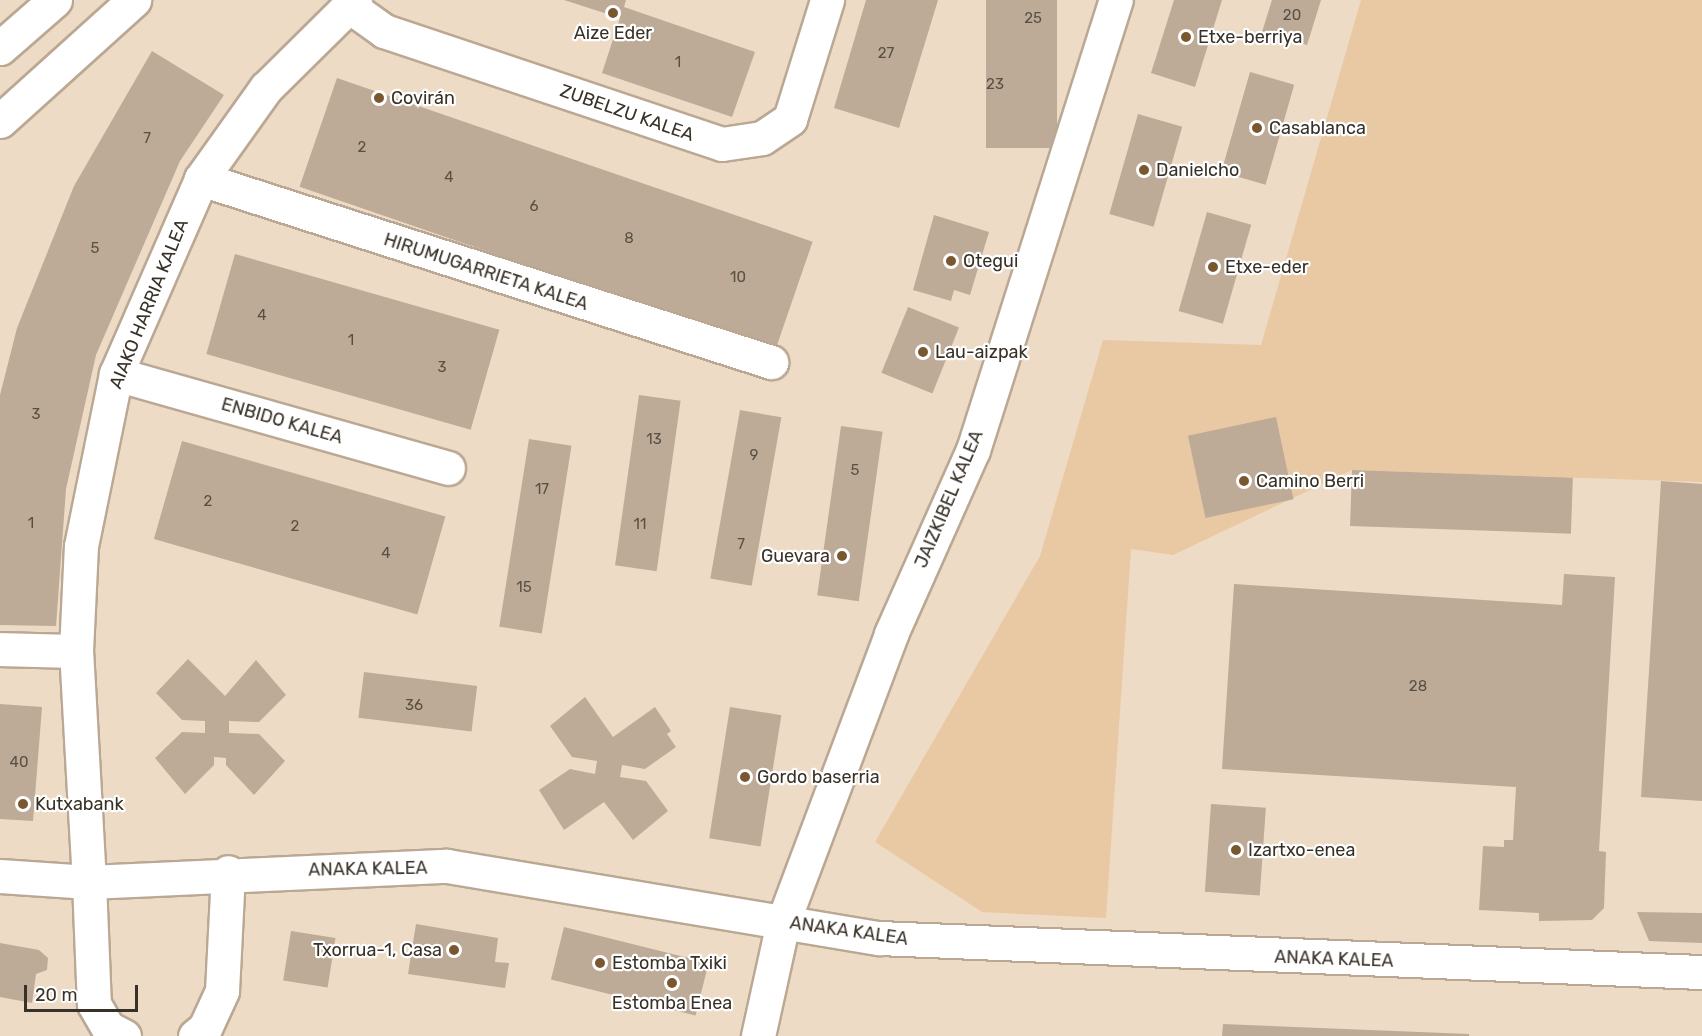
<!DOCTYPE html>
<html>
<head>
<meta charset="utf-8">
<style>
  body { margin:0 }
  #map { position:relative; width:1702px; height:1036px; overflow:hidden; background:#eedbc5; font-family:Rubik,sans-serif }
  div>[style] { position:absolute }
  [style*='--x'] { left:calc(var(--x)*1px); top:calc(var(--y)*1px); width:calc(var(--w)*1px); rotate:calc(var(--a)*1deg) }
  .green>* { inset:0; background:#e9c9a3 }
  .building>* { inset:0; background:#bdab97; transform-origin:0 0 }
  .roads { filter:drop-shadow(2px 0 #baa894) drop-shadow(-2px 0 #baa894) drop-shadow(0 2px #baa894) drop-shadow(0 -2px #baa894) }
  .street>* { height:33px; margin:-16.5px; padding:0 16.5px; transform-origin:16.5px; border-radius:16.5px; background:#fff }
  .secondary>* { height:33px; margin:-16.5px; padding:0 16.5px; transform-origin:16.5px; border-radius:16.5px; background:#fff }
  .dots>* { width:16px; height:16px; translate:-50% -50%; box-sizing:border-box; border:3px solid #fff; border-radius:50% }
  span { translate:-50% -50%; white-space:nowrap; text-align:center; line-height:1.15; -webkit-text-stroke:4.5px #fff; paint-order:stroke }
  .number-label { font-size:15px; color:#595044 }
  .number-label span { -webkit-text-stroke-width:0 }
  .poi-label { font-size:18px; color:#383128 }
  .left { translate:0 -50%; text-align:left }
  .right { translate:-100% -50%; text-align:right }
  .street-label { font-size:18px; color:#383128 }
  .scale { position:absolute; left:24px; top:985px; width:114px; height:27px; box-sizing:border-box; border:3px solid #383128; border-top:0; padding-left:8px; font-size:18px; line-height:21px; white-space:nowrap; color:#383128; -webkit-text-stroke:4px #fff; paint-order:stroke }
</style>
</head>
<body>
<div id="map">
  <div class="green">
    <div style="clip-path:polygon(1361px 0,1702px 0,1702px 482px,1352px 470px,1173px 555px,1131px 549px,1106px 918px,982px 912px,875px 842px,1040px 556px,1103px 340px,1261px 345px)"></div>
  </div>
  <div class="building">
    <div style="clip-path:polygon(564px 0,626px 0,624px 7px,755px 52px,732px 117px,602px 73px,620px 18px)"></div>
    <div style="clip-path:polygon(866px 0,938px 0,899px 128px,834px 108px)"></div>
    <div style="left:986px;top:0;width:71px;height:148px"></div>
    <div style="clip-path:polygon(1174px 0,1222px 0,1195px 87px,1151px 73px)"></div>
    <div style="clip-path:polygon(1272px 0,1321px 0,1307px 45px,1262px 32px)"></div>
    <div style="clip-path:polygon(152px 51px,224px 95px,180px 161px,96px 355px,66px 489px,56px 626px,0 625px,0 395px,17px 328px,74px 186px)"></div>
    <div style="left:1250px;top:72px;width:46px;height:104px;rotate:16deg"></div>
    <div style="left:337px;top:78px;width:503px;height:115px;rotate:19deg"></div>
    <div style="left:1138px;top:114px;width:46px;height:104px;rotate:16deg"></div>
    <div style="left:1207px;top:212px;width:46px;height:103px;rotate:16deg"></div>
    <div style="clip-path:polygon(934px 215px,989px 232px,970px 295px,954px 290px,951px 301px,913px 290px)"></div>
    <div style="left:235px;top:254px;width:275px;height:104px;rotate:16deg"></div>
    <div style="left:908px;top:307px;width:55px;height:71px;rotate:22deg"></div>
    <div style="left:639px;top:395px;width:42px;height:172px;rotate:8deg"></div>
    <div style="left:740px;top:410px;width:42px;height:171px;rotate:10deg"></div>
    <div style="left:1276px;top:417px;width:84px;height:90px;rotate:78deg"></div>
    <div style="left:841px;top:426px;width:42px;height:171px;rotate:8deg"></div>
    <div style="left:529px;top:439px;width:43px;height:190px;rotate:9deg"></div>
    <div style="left:182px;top:441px;width:274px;height:102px;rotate:16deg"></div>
    <div style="left:1352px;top:470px;width:221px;height:56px;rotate:2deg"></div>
    <div style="clip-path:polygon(1661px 481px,1702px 484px,1702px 801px,1641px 797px)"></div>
    <div style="clip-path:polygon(1564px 574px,1615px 577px,1599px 851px,1606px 852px,1604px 908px,1592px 920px,1539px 921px,1539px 913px,1479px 910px,1483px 846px,1504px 847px,1504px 840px,1513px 840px,1516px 787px,1222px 769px,1234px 584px,1562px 605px)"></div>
    <div style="clip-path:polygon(188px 659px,225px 696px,256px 660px,286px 695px,259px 722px,229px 721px,229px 733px,259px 734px,285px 761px,254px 795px,226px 765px,226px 758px,214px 757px,214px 765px,185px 794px,155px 758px,182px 732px,205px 733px,205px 721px,182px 720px,156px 693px)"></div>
    <div style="left:364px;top:672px;width:114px;height:46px;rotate:7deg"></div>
    <div style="clip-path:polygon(585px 697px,613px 737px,655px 707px,671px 731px,667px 734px,676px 747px,645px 769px,622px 765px,620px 777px,646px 781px,668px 811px,633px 840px,604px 802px,564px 830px,539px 790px,570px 769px,595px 774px,597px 761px,572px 757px,550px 726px)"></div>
    <div style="clip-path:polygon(0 704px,42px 707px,33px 821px,0 819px)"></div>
    <div style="left:730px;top:707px;width:52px;height:133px;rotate:9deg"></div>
    <div style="left:1211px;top:804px;width:55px;height:88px;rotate:4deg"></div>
    <div style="clip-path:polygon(1637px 912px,1702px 913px,1702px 943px,1649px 941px)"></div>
    <div style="clip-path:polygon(416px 924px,498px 938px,495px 962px,509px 963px,505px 988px,408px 974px)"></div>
    <div style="left:564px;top:927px;width:149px;height:54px;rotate:14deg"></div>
    <div style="left:291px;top:931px;width:45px;height:50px;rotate:9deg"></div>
    <div style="clip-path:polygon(0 943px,39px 950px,48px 958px,47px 970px,36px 974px,32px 1003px,0 997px)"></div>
    <div style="clip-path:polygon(1223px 1024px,1469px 1034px,1469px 1036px,1222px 1036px)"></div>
  </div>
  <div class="roads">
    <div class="street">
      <div style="--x:349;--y:6;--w:43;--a:35.5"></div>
      <div style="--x:384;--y:31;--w:356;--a:18.5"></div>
      <div style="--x:722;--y:144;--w:40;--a:-8.5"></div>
      <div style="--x:762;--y:138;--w:34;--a:-34"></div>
      <div style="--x:790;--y:119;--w:125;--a:-72.7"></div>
      <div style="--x:201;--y:179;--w:599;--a:17.8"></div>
      <div style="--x:116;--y:374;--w:345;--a:15.8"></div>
      <div style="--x:0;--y:649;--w:76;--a:1.5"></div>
      <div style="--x:89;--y:882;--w:122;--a:87.7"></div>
      <div style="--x:94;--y:1004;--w:28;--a:60"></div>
      <div style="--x:108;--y:1028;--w:18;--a:27"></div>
      <div style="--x:195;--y:1036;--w:13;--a:-39"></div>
      <div style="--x:205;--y:1028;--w:41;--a:-65.3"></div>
      <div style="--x:222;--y:991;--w:119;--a:-87.1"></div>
      <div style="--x:758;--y:1036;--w:117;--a:-77.6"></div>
    </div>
    <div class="secondary">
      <div style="--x:0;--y:48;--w:73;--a:-41.1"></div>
      <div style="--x:0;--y:121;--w:181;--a:-42.1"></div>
      <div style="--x:0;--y:876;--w:89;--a:3.9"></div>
      <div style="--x:89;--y:882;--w:358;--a:-2.6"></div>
      <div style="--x:447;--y:866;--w:438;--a:9.5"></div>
      <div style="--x:879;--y:938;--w:824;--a:2.37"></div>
      <div style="--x:89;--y:882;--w:231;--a:-93.2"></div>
      <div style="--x:76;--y:651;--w:105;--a:-87.3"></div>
      <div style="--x:81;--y:546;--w:176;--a:-78.5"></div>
      <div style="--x:116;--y:374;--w:213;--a:-66.4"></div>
      <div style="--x:201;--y:179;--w:112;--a:-54.5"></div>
      <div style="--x:266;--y:88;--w:125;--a:-44.7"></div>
      <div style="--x:783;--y:922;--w:308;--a:-69.4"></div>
      <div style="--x:891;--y:634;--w:201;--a:-66"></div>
      <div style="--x:973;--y:450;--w:472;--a:-72.4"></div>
    </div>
  </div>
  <div class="dots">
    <div style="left:613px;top:13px;background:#79582f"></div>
    <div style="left:1186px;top:37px;background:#79582f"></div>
    <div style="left:379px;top:98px;background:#79582f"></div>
    <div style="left:1257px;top:128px;background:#79582f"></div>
    <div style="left:1144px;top:170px;background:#79582f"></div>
    <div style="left:951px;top:261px;background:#79582f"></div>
    <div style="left:1213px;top:267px;background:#79582f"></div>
    <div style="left:923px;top:352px;background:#79582f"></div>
    <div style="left:1244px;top:481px;background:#79582f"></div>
    <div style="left:842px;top:556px;background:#79582f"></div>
    <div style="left:745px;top:777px;background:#79582f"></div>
    <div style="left:23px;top:804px;background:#79582f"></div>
    <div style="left:1236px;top:850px;background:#79582f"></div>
    <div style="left:454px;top:950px;background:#79582f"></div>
    <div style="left:600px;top:963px;background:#79582f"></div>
    <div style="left:672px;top:983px;background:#79582f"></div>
  </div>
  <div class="number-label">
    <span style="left:1292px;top:16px">20</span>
    <span style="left:1033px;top:19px">25</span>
    <span style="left:886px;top:54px">27</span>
    <span style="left:678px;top:63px">1</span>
    <span style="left:995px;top:85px">23</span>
    <span style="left:147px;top:139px">7</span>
    <span style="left:362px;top:148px">2</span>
    <span style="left:449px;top:178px">4</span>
    <span style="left:534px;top:207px">6</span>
    <span style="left:629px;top:239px">8</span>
    <span style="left:95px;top:249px">5</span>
    <span style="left:738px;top:278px">10</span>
    <span style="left:262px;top:316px">4</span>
    <span style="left:351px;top:341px">1</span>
    <span style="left:442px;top:368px">3</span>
    <span style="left:36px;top:415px">3</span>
    <span style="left:654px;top:440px">13</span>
    <span style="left:754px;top:456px">9</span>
    <span style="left:855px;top:471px">5</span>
    <span style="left:542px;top:490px">17</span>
    <span style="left:208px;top:502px">2</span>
    <span style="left:31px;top:524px">1</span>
    <span style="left:640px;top:525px">11</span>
    <span style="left:295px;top:527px">2</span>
    <span style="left:741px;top:545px">7</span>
    <span style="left:386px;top:554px">4</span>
    <span style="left:524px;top:588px">15</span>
    <span style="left:1418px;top:687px">28</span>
    <span style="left:414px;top:706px">36</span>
    <span style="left:19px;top:763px">40</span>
  </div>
  <div class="poi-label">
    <span style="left:613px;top:33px">Aize Eder</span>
    <span class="left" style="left:1198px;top:37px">Etxe-berriya</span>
    <span class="left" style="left:391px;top:98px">Covirán</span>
    <span class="left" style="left:1269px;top:128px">Casablanca</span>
    <span class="left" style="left:1156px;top:170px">Danielcho</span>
    <span class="left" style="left:963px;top:261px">Otegui</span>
    <span class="left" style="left:1225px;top:267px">Etxe-eder</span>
    <span class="left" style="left:935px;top:352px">Lau-aizpak</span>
    <span class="left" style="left:1256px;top:481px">Camino Berri</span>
    <span class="right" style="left:830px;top:556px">Guevara</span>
    <span class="left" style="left:757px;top:777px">Gordo baserria</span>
    <span class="left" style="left:35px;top:804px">Kutxabank</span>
    <span class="left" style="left:1248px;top:850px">Izartxo-enea</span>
    <span class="right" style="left:442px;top:950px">Txorrua-1, Casa</span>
    <span class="left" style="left:612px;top:963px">Estomba Txiki</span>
    <span style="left:672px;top:1003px">Estomba Enea</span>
  </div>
  <div class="street-label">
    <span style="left:627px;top:113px;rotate:19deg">ZUBELZU KALEA</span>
    <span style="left:486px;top:272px;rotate:18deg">HIRUMUGARRIETA KALEA</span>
    <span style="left:149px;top:304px;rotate:-68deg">AIAKO HARRIA KALEA</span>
    <span style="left:282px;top:421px;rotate:16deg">ENBIDO KALEA</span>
    <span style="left:949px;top:499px;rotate:-67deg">JAIZKIBEL KALEA</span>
    <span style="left:368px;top:869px;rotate:-1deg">ANAKA KALEA</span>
    <span style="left:849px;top:931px;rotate:8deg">ANAKA KALEA</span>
    <span style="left:1334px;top:959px;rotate:2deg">ANAKA KALEA</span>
  </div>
  <div class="scale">20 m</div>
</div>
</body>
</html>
